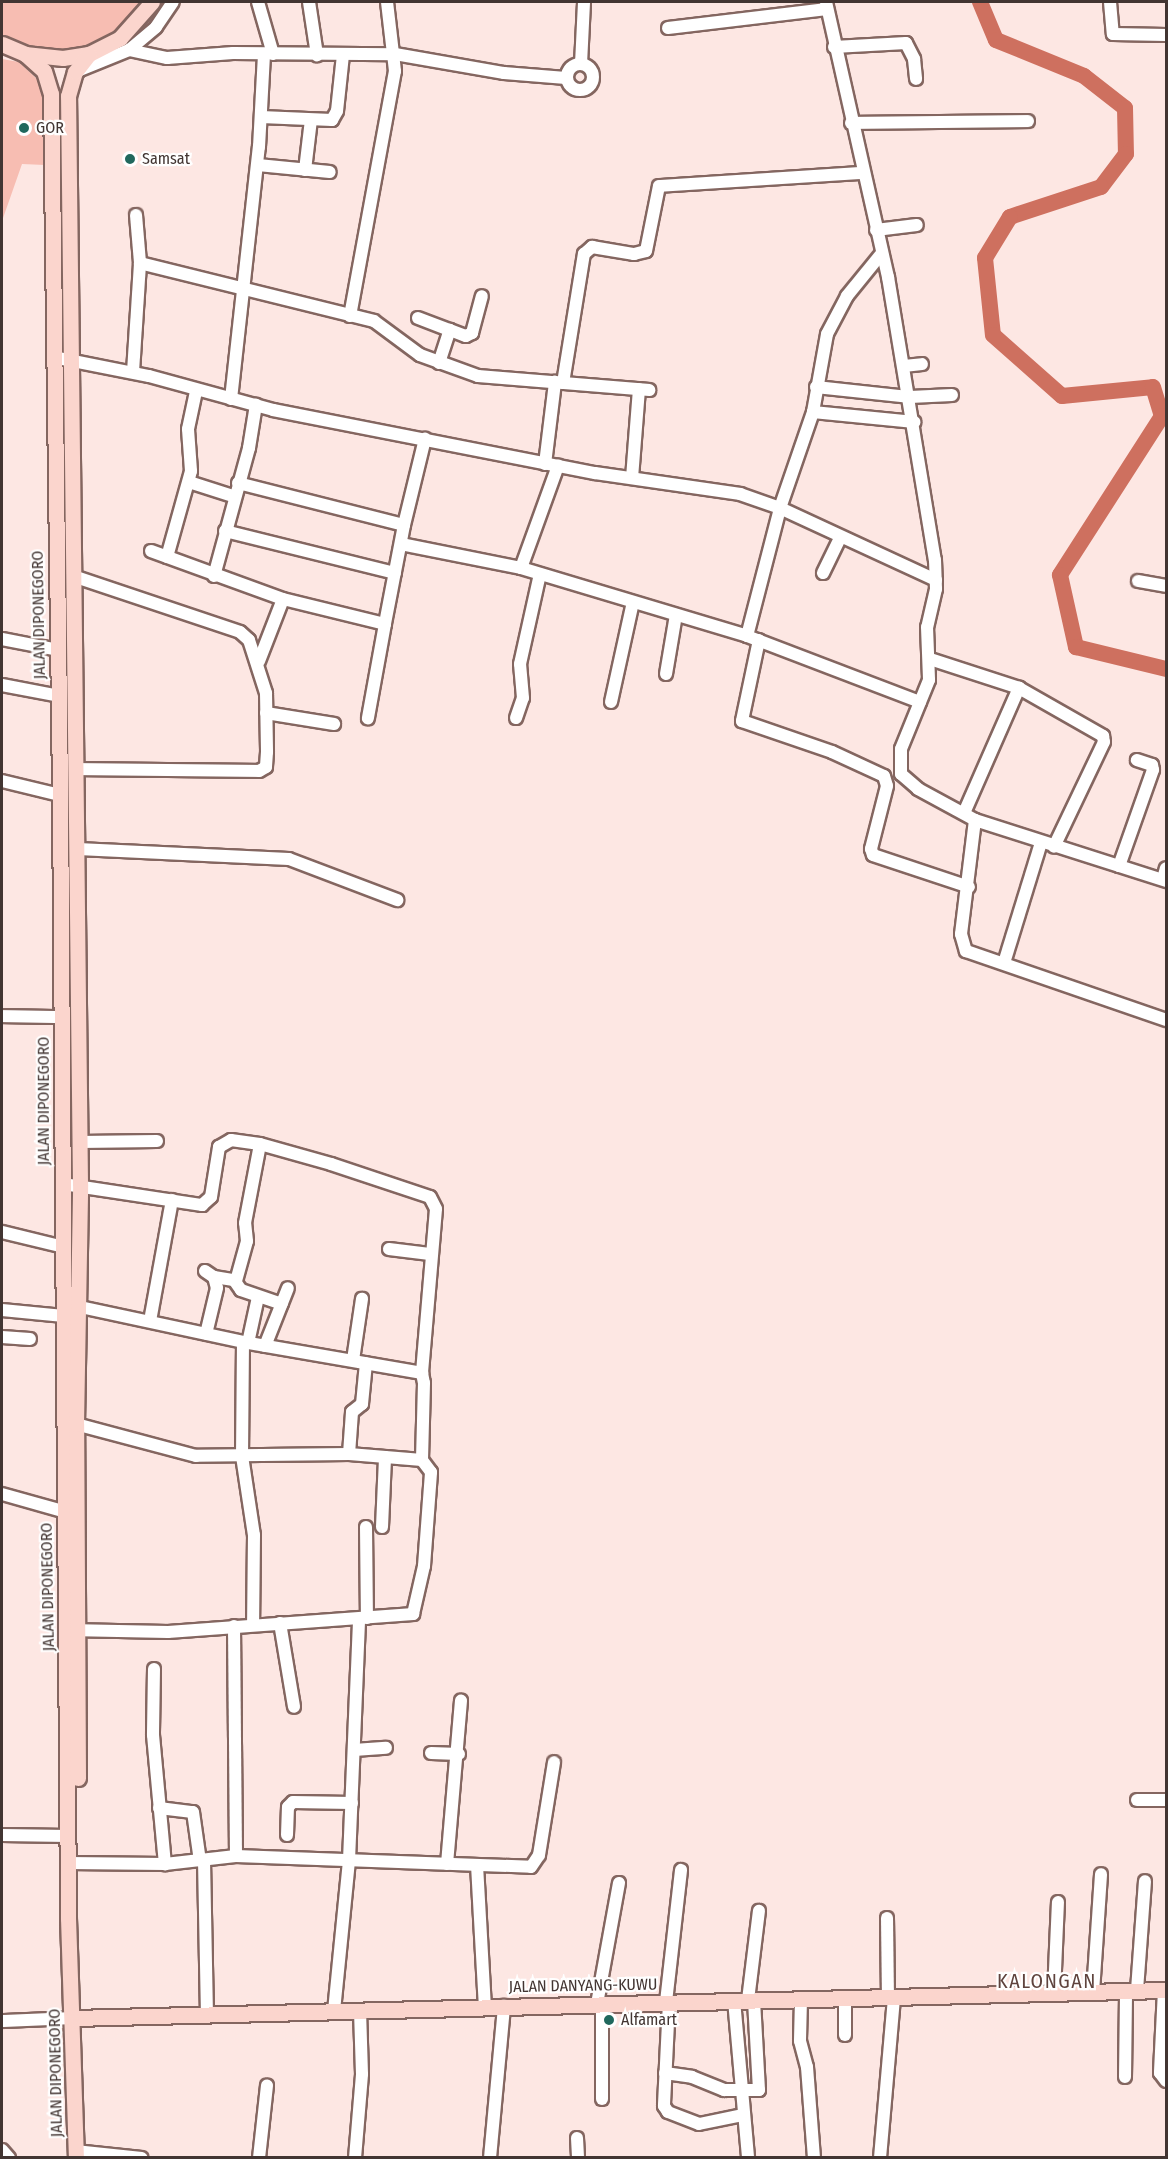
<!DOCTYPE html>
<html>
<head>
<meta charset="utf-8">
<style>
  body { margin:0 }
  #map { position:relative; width:1168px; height:2159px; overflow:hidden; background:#fde7e3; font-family:"Fira Sans Condensed",sans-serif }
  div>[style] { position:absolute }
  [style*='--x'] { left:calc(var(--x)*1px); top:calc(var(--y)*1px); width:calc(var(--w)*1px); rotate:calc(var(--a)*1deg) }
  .green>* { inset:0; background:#f7bdb2 }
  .river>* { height:16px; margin:-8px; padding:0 8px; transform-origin:8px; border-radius:8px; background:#ce705f }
  .roads { filter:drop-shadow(2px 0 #846660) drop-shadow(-2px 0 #846660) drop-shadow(0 2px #846660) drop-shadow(0 -2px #846660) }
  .minor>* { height:12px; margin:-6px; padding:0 6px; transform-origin:6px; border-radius:6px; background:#fff }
  .minor>.ring { margin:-6px; padding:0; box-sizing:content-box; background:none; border:12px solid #fff; border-radius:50% }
  .major>* { height:15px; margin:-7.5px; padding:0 7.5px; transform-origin:7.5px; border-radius:7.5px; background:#fbd5cd }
  .dots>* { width:16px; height:16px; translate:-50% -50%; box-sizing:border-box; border:3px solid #fff; border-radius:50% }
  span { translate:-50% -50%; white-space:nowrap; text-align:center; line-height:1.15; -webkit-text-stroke:4.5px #fff; paint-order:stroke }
  .poi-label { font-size:16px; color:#423532 }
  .left { translate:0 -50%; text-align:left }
  .street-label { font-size:16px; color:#423532 }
  .quarter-label { font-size:20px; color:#5f433d; letter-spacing:1.5px }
  .frame { position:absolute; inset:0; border:3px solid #423532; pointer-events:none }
</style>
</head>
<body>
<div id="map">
  <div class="green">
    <div style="clip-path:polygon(2px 2px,151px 2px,140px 19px,89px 54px,2px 44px)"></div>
    <div style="clip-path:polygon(2px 59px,19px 62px,40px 82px,46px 102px,45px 165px,22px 164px,2px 221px)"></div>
  </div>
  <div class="river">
    <div style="--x:980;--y:2;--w:41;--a:67.2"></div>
    <div style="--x:996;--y:40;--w:95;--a:22.2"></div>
    <div style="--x:1084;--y:76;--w:52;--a:38"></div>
    <div style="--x:1125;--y:108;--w:46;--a:88.8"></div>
    <div style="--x:1126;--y:154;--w:41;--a:127.1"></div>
    <div style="--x:1101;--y:187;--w:96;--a:161.8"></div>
    <div style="--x:1010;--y:217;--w:48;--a:121.4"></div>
    <div style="--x:985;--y:258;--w:77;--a:84.1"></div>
    <div style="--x:993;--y:335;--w:92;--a:41.5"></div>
    <div style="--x:1062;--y:396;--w:91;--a:-5.6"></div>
    <div style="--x:1153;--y:387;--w:30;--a:73"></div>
    <div style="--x:1162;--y:416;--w:189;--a:122.7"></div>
    <div style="--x:1060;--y:575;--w:74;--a:77.5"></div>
    <div style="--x:1076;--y:647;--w:93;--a:13.7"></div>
  </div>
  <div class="roads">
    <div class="minor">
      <div style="--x:258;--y:2;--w:54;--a:73.9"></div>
      <div style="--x:309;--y:2;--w:54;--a:81.4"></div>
      <div style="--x:826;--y:2;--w:282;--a:77.3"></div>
      <div style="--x:888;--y:277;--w:287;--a:80.6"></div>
      <div style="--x:935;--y:560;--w:29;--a:88"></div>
      <div style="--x:936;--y:589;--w:39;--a:103"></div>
      <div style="--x:927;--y:627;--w:53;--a:87.8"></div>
      <div style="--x:929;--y:680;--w:74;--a:112.1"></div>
      <div style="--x:901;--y:749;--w:25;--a:90"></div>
      <div style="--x:901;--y:774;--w:23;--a:41"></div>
      <div style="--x:918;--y:789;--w:65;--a:28.5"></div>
      <div style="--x:975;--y:820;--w:201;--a:17.7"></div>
      <div style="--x:1110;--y:2;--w:32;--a:85"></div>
      <div style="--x:1113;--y:34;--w:53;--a:1.1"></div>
      <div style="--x:668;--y:28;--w:160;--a:-6.8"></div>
      <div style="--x:834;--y:47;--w:72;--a:-3.2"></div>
      <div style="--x:906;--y:43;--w:18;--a:63"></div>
      <div style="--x:914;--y:59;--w:20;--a:84"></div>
      <div style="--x:129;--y:50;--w:39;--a:12"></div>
      <div style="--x:167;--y:58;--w:66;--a:-4.3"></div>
      <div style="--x:233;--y:53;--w:162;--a:0.4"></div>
      <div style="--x:395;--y:54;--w:111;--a:9.9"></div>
      <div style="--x:504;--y:73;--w:62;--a:4.6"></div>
      <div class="ring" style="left:567px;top:64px;width:14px;height:14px"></div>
      <div style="--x:581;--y:64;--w:62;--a:-87.2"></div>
      <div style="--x:75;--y:72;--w:58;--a:-22.2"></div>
      <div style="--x:129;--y:50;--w:35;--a:-40"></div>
      <div style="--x:156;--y:27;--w:30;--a:-56"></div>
      <div style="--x:261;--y:117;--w:71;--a:2.4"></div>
      <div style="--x:332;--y:120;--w:10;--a:-61"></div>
      <div style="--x:337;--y:111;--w:56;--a:-83.9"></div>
      <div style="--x:851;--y:123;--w:177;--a:-0.6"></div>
      <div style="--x:258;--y:165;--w:72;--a:5.6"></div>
      <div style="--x:305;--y:170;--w:50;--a:-83.2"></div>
      <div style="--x:136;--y:215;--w:48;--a:85.2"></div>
      <div style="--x:140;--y:263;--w:241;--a:13.9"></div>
      <div style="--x:374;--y:321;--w:57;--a:36.5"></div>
      <div style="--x:420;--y:355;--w:62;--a:19.9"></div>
      <div style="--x:478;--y:376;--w:172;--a:4.7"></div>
      <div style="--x:876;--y:230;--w:41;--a:-7"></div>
      <div style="--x:350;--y:316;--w:249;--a:-79.6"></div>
      <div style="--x:395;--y:71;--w:69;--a:-96.6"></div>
      <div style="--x:418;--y:318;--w:34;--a:21"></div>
      <div style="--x:53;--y:357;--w:98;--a:11.2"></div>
      <div style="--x:149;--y:376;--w:129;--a:15.3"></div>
      <div style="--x:273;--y:410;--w:328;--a:11.1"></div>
      <div style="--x:595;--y:473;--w:147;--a:8.2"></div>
      <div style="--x:740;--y:494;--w:42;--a:19.3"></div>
      <div style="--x:780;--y:508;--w:172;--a:24.8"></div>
      <div style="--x:439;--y:363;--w:35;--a:-72"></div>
      <div style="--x:450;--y:330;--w:17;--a:21"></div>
      <div style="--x:466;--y:336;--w:7;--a:-27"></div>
      <div style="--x:472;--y:333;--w:38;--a:-75"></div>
      <div style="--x:904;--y:366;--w:18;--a:-6"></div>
      <div style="--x:133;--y:372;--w:109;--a:-86.3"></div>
      <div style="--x:563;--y:383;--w:131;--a:-80.8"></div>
      <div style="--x:584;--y:254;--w:11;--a:-41"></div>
      <div style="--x:592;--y:247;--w:43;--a:9.5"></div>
      <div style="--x:634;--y:254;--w:12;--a:-14"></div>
      <div style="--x:646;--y:251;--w:66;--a:-78.7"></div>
      <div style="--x:659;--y:186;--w:203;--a:-3.7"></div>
      <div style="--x:816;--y:387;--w:95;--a:6.1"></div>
      <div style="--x:910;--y:397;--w:42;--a:-2.7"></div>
      <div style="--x:231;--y:399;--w:254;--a:-83.7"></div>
      <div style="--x:259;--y:147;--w:93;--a:-86.9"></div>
      <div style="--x:813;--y:412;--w:102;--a:5.6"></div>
      <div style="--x:545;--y:464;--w:83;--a:-83"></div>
      <div style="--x:632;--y:478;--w:89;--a:-85.5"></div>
      <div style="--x:189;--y:482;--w:46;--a:17.7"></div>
      <div style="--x:238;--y:483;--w:171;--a:14.2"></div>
      <div style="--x:404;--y:525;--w:101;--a:100.9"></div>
      <div style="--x:404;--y:525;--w:89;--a:-76.3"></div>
      <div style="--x:225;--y:531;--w:175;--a:13.9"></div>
      <div style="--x:401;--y:544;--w:122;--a:11.3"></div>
      <div style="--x:521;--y:568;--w:236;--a:16.7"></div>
      <div style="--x:747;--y:636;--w:185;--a:20.9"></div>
      <div style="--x:151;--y:551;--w:140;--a:20"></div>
      <div style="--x:167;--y:557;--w:89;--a:-74.4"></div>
      <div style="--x:191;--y:471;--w:42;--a:-94.1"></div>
      <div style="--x:188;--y:429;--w:40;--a:-78"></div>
      <div style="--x:521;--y:568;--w:109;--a:-70.1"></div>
      <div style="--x:823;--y:573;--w:39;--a:-64"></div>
      <div style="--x:73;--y:576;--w:176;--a:18.5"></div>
      <div style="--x:240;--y:632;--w:12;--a:42"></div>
      <div style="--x:249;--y:640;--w:56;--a:72.2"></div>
      <div style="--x:266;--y:693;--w:59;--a:89"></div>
      <div style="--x:267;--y:752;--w:15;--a:94"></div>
      <div style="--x:266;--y:767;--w:8;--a:150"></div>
      <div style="--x:259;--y:771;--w:183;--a:-179.4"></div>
      <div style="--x:214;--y:576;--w:133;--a:-74.7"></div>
      <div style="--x:249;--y:448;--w:44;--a:-80.8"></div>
      <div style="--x:1138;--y:581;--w:28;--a:10"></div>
      <div style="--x:747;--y:636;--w:132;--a:-75.5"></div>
      <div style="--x:780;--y:508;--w:102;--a:-71"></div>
      <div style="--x:813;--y:412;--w:79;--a:-79.8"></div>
      <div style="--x:827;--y:334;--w:43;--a:-62.2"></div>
      <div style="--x:847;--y:296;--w:55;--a:-50.9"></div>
      <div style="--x:2;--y:639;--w:57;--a:11.1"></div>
      <div style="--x:759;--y:640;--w:83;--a:101.9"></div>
      <div style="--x:742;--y:721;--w:95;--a:19"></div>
      <div style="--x:832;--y:752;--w:57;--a:24.8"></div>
      <div style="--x:884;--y:776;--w:10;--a:73"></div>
      <div style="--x:887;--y:786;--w:65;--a:104.3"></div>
      <div style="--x:871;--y:849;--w:6;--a:72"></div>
      <div style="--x:873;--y:855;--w:101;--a:18.4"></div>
      <div style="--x:930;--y:659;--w:94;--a:18"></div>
      <div style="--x:1019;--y:688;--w:97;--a:29.7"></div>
      <div style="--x:1103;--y:736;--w:6;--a:81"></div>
      <div style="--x:1104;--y:742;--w:116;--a:115.5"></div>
      <div style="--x:259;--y:661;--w:66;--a:-68.8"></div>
      <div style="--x:283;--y:599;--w:105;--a:13.8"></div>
      <div style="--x:385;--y:624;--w:96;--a:100.3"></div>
      <div style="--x:666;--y:674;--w:60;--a:-80.4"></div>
      <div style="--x:2;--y:685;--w:58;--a:10.9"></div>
      <div style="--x:611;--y:702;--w:102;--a:-77.6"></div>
      <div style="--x:266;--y:713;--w:69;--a:9.2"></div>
      <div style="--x:516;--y:718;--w:21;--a:-71"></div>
      <div style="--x:523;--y:698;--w:34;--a:-95"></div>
      <div style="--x:520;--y:664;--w:92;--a:-77.5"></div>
      <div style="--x:2;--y:781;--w:60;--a:13.6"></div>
      <div style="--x:964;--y:813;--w:137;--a:-66.3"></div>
      <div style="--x:975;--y:820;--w:115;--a:97"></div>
      <div style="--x:961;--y:934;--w:18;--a:74"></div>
      <div style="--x:966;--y:951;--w:212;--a:19"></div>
      <div style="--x:78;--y:849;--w:211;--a:2.7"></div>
      <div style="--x:289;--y:859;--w:116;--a:20.8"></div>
      <div style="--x:1119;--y:866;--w:102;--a:-70.5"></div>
      <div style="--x:1153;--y:770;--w:5;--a:-101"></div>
      <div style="--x:1152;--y:765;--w:16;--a:-162"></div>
      <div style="--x:1163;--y:879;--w:11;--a:-75"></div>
      <div style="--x:1004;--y:963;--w:126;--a:-72.9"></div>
      <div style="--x:2;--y:1016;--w:60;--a:1"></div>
      <div style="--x:80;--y:1142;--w:77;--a:-0.7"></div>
      <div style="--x:63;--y:1184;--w:141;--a:8.6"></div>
      <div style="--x:202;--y:1205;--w:12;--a:-42"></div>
      <div style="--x:211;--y:1197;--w:51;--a:-80.9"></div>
      <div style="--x:219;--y:1147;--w:14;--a:-30"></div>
      <div style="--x:231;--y:1140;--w:29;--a:8"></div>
      <div style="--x:260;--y:1144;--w:74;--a:15.7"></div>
      <div style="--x:331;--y:1164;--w:104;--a:18.4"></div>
      <div style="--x:430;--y:1197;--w:13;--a:63"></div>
      <div style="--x:436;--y:1209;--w:165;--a:94.9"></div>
      <div style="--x:2;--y:1232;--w:64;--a:13.6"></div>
      <div style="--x:389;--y:1249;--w:41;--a:7"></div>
      <div style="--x:205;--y:1271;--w:11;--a:34"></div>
      <div style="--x:214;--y:1277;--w:11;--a:75"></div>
      <div style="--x:217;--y:1288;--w:47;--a:103.4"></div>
      <div style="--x:214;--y:1277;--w:20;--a:9"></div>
      <div style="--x:234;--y:1280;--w:12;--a:55"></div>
      <div style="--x:241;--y:1290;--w:43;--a:18.9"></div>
      <div style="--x:236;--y:1281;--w:41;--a:-74.6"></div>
      <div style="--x:247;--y:1241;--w:18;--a:-96"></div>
      <div style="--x:245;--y:1223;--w:80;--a:-79.2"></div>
      <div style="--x:71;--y:1305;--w:176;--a:12.1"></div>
      <div style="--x:243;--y:1342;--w:182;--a:9.8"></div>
      <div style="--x:422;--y:1373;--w:10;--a:79"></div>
      <div style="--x:424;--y:1383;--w:77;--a:91.5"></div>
      <div style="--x:422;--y:1460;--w:73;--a:-175.3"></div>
      <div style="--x:349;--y:1454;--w:153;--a:179.3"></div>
      <div style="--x:196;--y:1456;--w:124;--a:-165.1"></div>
      <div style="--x:2;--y:1310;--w:62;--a:5.5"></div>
      <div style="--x:150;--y:1321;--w:123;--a:-79.7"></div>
      <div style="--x:2;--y:1337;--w:28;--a:4"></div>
      <div style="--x:243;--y:1342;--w:114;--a:90.5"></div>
      <div style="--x:242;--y:1456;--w:80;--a:81.4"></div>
      <div style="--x:254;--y:1535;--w:89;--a:90.6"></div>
      <div style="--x:248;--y:1343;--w:47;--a:-77.7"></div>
      <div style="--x:265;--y:1346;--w:62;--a:-68.4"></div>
      <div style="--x:353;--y:1360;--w:62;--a:-81.6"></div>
      <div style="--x:349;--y:1454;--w:42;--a:-85.9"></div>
      <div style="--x:352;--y:1412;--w:13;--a:-39"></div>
      <div style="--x:362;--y:1404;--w:41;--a:-84.4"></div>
      <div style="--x:2;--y:1494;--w:74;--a:15.7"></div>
      <div style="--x:366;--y:1527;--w:91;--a:89.4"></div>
      <div style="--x:382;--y:1527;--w:70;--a:-87.5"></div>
      <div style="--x:280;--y:1623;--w:85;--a:80.5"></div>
      <div style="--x:234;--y:1626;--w:230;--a:89.5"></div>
      <div style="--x:68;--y:1630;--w:100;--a:1.1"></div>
      <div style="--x:168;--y:1632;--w:246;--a:-4.2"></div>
      <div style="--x:413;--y:1614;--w:49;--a:-77.1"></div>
      <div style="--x:424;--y:1566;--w:94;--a:-85.7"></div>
      <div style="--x:431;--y:1472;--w:15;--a:-127"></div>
      <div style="--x:154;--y:1669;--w:66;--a:90.9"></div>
      <div style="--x:153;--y:1735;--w:130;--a:84.7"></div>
      <div style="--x:354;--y:1750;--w:32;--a:-4"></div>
      <div style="--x:431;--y:1753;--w:28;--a:2"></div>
      <div style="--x:1137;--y:1800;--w:29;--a:0"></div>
      <div style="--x:159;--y:1808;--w:34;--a:7"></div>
      <div style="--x:193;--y:1812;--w:49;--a:81.9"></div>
      <div style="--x:2;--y:1835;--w:66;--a:0.9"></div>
      <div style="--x:287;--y:1835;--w:28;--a:-88"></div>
      <div style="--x:288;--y:1807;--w:7;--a:-45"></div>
      <div style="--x:293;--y:1802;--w:59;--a:1"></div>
      <div style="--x:204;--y:1860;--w:154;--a:88.9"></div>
      <div style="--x:68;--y:1863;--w:97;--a:0.6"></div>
      <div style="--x:165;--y:1864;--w:71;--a:-6.4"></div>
      <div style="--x:236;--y:1856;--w:295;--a:2.1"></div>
      <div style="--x:531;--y:1867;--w:14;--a:-56"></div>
      <div style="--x:539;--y:1855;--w:94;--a:-80.8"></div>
      <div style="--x:447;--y:1864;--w:164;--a:-85.1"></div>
      <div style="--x:477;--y:1865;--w:143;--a:86.8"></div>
      <div style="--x:887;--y:1918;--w:81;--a:89.3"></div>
      <div style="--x:1137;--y:1990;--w:109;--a:-85.8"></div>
      <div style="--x:1164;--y:1990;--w:83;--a:92.8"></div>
      <div style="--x:1160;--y:2073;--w:10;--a:53"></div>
      <div style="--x:1093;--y:1992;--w:118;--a:-86.1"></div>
      <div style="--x:1054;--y:1993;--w:91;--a:-87.5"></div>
      <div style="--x:801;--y:1999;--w:42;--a:91.4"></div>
      <div style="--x:800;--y:2041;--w:27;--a:75"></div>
      <div style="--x:807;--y:2067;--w:91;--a:85.6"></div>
      <div style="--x:845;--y:1999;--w:36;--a:90"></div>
      <div style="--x:734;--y:2000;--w:159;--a:84.9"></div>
      <div style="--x:748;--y:2000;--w:90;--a:-83"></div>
      <div style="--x:666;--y:2002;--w:133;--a:-83.5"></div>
      <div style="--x:669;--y:2002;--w:104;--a:92.8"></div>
      <div style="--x:664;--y:2106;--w:7;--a:56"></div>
      <div style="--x:668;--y:2112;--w:33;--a:21"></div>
      <div style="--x:699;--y:2124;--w:44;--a:-11.8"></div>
      <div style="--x:597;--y:2004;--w:123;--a:-79.7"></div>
      <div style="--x:602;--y:2004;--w:95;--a:90"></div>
      <div style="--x:334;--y:2011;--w:152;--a:-84.3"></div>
      <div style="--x:349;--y:1860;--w:241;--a:-87.6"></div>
      <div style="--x:2;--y:2021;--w:71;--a:-2.4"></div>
      <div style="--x:665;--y:2073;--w:27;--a:8"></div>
      <div style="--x:692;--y:2077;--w:35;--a:22"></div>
      <div style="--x:724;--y:2090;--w:35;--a:0"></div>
      <div style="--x:759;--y:2090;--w:90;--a:-93.2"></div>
      <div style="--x:1125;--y:2077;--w:87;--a:-89.3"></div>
      <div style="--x:577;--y:2138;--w:20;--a:87"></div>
      <div style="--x:2;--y:2150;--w:11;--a:49"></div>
      <div style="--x:75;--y:2151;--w:67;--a:6"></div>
      <div style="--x:259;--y:2158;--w:73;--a:-83.7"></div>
      <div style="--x:355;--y:2158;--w:84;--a:-85.2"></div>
      <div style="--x:362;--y:2074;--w:63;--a:-91.8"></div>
      <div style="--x:490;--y:2158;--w:153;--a:-84.7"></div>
      <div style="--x:880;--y:2158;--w:161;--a:-85"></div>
    </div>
    <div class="major">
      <div style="--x:2;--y:44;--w:25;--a:23"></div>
      <div style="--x:25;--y:54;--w:38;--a:6"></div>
      <div style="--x:63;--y:58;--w:26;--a:-9"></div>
      <div style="--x:89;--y:54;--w:35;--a:-27"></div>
      <div style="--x:120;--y:38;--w:48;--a:-48.4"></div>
      <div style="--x:25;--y:54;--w:25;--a:42"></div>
      <div style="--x:44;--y:71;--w:24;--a:73"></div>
      <div style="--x:51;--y:94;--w:701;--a:89.26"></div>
      <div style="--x:60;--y:795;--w:1123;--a:89.59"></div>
      <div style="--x:68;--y:1918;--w:240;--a:88.1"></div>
      <div style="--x:78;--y:1778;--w:354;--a:-90.3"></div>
      <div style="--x:76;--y:1424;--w:240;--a:-89"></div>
      <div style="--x:80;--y:1184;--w:1088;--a:-90.63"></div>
      <div style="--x:68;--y:96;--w:25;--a:-74"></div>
      <div style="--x:75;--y:72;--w:23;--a:-52"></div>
      <div style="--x:73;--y:2018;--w:1093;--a:-1.47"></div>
    </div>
  </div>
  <div class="dots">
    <div style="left:24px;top:128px;background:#20685d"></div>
    <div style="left:130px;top:159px;background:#20685d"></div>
    <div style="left:609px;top:2020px;background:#20685d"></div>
  </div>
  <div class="poi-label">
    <span class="left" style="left:36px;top:128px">GOR</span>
    <span class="left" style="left:142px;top:159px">Samsat</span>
    <span class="left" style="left:621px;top:2020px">Alfamart</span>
  </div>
  <div class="street-label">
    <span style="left:39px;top:615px;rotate:-91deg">JALAN DIPONEGORO</span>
    <span style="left:44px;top:1101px;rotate:-90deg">JALAN DIPONEGORO</span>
    <span style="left:48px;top:1587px;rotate:-91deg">JALAN DIPONEGORO</span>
    <span style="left:583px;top:1986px;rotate:-1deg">JALAN DANYANG-KUWU</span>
    <span style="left:56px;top:2073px;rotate:-91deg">JALAN DIPONEGORO</span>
  </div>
  <div class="quarter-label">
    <span style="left:1047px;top:1981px">KALONGAN</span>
  </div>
  <div class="frame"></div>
</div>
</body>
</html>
